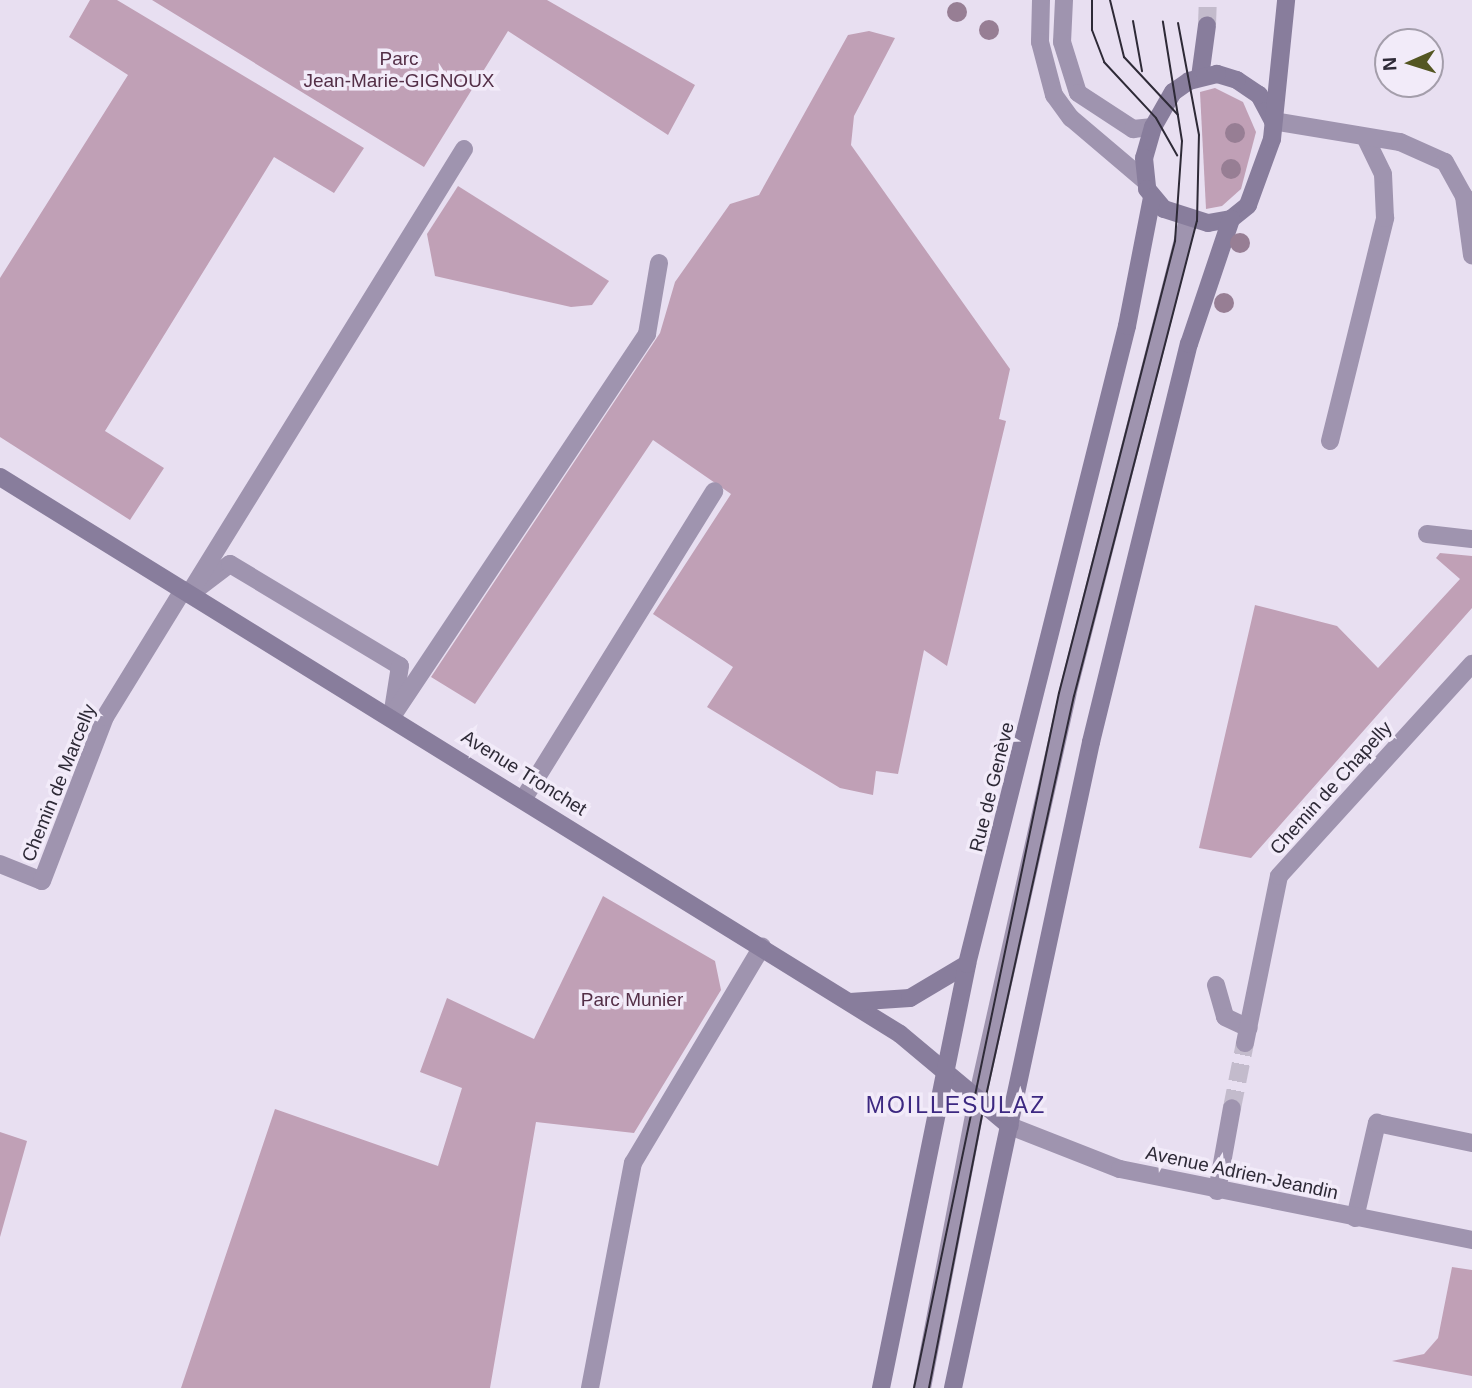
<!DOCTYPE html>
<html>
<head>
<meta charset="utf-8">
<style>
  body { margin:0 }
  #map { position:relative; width:1472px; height:1388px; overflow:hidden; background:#e8dff1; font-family:Helvetica,sans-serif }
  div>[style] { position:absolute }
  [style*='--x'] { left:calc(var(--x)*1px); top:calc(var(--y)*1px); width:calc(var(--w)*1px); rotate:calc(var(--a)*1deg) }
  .green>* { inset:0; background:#c0a0b6 }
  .minor-tunnel>* { height:18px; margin-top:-9px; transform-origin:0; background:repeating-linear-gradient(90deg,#c3bbcc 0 18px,transparent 0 27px) }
  .secondary-tunnel>* { height:18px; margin-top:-9px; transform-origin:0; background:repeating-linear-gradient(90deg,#c3bbcc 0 18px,transparent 0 27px) }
  .service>* { height:18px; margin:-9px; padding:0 9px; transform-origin:9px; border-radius:9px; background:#9f94af }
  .minor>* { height:18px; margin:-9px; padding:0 9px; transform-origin:9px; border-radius:9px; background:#9f94af }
  .tertiary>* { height:18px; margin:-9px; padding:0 9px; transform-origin:9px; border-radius:9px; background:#9f94af }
  .secondary>* { height:18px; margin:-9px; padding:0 9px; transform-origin:9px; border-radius:9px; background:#887d9c }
  .tram>* { height:2px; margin:-1px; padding:0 1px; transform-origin:1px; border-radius:1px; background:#2e2a37 }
  .trees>* { width:20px; height:20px; margin:-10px; border-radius:50%; background:#977e94 }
  span { translate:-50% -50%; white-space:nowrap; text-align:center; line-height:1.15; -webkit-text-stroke:7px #f2ebf9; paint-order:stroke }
  .park-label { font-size:19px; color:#542f47 }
  .street-label { font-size:19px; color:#2e2a37 }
  .quarter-label { font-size:23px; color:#3c2881; letter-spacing:2px }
  .north { position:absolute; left:1374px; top:28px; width:70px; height:70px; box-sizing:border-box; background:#f2ebf9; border:2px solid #a49eab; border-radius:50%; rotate:267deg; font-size:19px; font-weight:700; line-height:28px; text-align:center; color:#2e2a37 }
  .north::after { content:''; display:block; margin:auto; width:24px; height:32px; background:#545622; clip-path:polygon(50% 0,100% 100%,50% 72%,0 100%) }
</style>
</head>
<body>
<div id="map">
  <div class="green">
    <div style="clip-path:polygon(90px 0,117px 0,364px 148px,334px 193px,274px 157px,105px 431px,164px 468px,130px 520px,0 437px,0 278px,128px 75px,69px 37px)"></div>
    <div style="clip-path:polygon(152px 0,547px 0,695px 85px,668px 135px,508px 31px,424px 167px)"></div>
    <div style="clip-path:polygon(869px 31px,895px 38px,854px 116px,851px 145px,1010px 369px,999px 419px,1006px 421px,947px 666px,924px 650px,898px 774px,876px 771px,873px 795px,840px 788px,707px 707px,733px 667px,653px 614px,731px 494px,653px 440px,475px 704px,431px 677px,660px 333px,675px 282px,730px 204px,759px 195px,848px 35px)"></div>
    <div style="clip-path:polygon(1215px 88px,1243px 102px,1256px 132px,1241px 189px,1222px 206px,1206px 209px,1200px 92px)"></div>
    <div style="clip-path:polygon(458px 186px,609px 281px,592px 305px,571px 307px,435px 276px,427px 234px)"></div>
    <div style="clip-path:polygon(1440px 553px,1472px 556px,1472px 608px,1251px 858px,1199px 848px,1255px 605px,1337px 626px,1378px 668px,1460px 579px,1436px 558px)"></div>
    <div style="clip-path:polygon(603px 896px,715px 961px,721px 990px,634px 1133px,536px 1122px,490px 1388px,181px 1388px,275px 1109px,438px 1166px,462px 1088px,420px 1072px,447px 998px,534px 1039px)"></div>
    <div style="clip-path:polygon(0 1132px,27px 1141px,0 1237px)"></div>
    <div style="clip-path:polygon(1452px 1267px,1472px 1270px,1472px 1376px,1392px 1361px,1424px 1354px,1438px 1338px)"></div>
  </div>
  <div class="minor-tunnel">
    <div style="--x:1232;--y:1108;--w:66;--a:-78.7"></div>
  </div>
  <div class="secondary-tunnel">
    <div style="--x:1207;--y:25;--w:25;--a:-88"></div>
  </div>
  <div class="service">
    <div style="--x:1330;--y:441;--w:230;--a:-76.1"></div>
    <div style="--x:1385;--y:218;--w:44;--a:-92.6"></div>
    <div style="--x:1383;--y:174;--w:41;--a:-115.9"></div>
    <div style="--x:1427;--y:534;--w:45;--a:6.3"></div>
    <div style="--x:198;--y:588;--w:40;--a:-37"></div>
    <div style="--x:230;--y:564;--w:198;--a:31"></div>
    <div style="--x:400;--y:666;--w:45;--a:99"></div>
    <div style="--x:189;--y:594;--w:523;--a:-58.28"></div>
    <div style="--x:393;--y:715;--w:458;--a:-56.3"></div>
    <div style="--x:647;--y:334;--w:72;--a:-80.4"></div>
    <div style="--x:524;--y:798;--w:361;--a:-58.2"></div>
    <div style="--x:1216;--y:985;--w:33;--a:74"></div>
    <div style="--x:1225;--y:1017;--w:26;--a:25"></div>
    <div style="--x:1355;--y:1218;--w:98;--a:-77"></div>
    <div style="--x:1377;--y:1123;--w:97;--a:11.9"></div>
    <div style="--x:922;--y:1388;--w:294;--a:-79.2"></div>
    <div style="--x:977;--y:1099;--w:414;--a:-77.4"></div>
    <div style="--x:1067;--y:695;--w:491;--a:-75.7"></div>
  </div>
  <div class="minor">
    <div style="--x:1041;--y:0;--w:42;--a:91.4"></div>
    <div style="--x:1040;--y:42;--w:55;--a:75.2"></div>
    <div style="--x:1054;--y:95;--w:29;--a:54"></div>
    <div style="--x:1071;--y:118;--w:96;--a:40.3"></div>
    <div style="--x:1064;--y:0;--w:42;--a:92.7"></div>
    <div style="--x:1062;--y:42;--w:53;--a:72.6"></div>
    <div style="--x:1078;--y:93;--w:66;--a:33.2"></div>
    <div style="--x:1133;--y:129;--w:20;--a:-6"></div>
    <div style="--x:1273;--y:121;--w:129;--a:9.4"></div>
    <div style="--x:1400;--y:142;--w:49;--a:24"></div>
    <div style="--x:1445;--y:162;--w:39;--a:61"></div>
    <div style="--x:1464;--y:196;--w:60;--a:82.3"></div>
    <div style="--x:0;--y:864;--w:45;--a:22"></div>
    <div style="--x:42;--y:881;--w:176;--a:-69"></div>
    <div style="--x:105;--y:717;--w:149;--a:-58.4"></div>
    <div style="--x:1245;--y:1043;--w:170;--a:-78.5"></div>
    <div style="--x:1279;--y:876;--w:287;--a:-47.7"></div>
    <div style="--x:1217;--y:1191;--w:84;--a:-79.8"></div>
    <div style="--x:590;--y:1388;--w:229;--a:-79.2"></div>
    <div style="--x:633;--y:1163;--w:252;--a:-59.2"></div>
  </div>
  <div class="tertiary">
    <div style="--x:1010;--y:1126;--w:118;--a:21.4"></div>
    <div style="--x:1120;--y:1169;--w:359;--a:11.4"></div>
  </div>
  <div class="secondary">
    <div style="--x:1200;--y:77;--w:52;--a:-82.3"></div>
    <div style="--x:1273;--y:121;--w:30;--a:-118"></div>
    <div style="--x:1259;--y:95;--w:27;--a:-146"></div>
    <div style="--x:1237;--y:80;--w:21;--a:-163"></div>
    <div style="--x:1217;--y:74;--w:29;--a:166"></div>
    <div style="--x:1189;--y:81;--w:19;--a:145"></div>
    <div style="--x:1173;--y:92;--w:40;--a:119.7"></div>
    <div style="--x:1153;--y:127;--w:32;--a:106"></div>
    <div style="--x:1144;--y:158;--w:31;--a:84"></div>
    <div style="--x:1147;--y:189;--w:26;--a:50"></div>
    <div style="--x:1164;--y:209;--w:46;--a:17.7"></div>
    <div style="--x:1208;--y:223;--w:23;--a:-10"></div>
    <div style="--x:1231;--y:219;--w:22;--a:-39"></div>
    <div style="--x:1248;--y:205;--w:70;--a:-70"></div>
    <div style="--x:1272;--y:139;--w:140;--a:-84.2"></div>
    <div style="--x:0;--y:477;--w:1058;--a:31.75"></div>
    <div style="--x:900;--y:1034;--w:143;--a:39.9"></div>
    <div style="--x:850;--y:1002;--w:60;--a:-3.8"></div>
    <div style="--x:910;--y:998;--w:66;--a:-30.8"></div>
    <div style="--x:881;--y:1388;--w:433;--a:-78.5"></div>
    <div style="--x:967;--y:964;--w:658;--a:-75.92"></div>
    <div style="--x:1127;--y:326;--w:131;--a:-79"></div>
    <div style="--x:953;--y:1388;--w:661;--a:-77.94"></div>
    <div style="--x:1091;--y:742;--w:410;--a:-76.2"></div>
    <div style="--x:1189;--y:344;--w:132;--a:-71.4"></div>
  </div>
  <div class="tram">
    <div style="--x:1092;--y:0;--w:30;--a:90"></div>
    <div style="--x:1092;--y:30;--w:34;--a:69"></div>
    <div style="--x:1104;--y:62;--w:76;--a:47.1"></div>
    <div style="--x:1156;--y:118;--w:43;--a:60.4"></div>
    <div style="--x:1110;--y:0;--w:59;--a:76.2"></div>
    <div style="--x:1124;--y:57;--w:79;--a:47"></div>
    <div style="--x:1133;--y:21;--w:51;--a:79.8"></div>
    <div style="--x:914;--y:1388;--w:710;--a:-78.22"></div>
    <div style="--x:1059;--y:693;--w:467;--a:-75.6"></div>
    <div style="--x:1175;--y:241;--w:100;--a:-86"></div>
    <div style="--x:1182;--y:141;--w:121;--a:-99.1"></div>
    <div style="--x:929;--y:1388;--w:288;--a:-79"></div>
    <div style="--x:984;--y:1105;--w:419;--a:-77.6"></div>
    <div style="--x:1074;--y:696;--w:491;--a:-75.5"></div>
    <div style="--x:1197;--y:221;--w:86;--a:-88.7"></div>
    <div style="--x:1199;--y:135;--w:114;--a:-100.6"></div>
  </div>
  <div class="trees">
    <div style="left:957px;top:12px"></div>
    <div style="left:989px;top:30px"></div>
    <div style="left:1235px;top:133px"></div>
    <div style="left:1231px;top:169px"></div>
    <div style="left:1240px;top:243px"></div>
    <div style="left:1224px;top:303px"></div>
  </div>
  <div class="park-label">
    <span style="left:399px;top:70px">Parc<br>Jean-Marie-GIGNOUX</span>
    <span style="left:632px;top:1000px">Parc Munier</span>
  </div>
  <div class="street-label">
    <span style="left:524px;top:773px;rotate:32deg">Avenue Tronchet</span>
    <span style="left:59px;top:783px;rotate:-68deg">Chemin de Marcelly</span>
    <span style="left:992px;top:787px;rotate:-76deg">Rue de Genève</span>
    <span style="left:1331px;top:788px;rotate:-48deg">Chemin de Chapelly</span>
    <span style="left:1242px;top:1173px;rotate:12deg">Avenue Adrien-Jeandin</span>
  </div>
  <div class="quarter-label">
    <span style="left:956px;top:1105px">MOILLESULAZ</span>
  </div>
  <div class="north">N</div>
</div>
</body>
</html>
